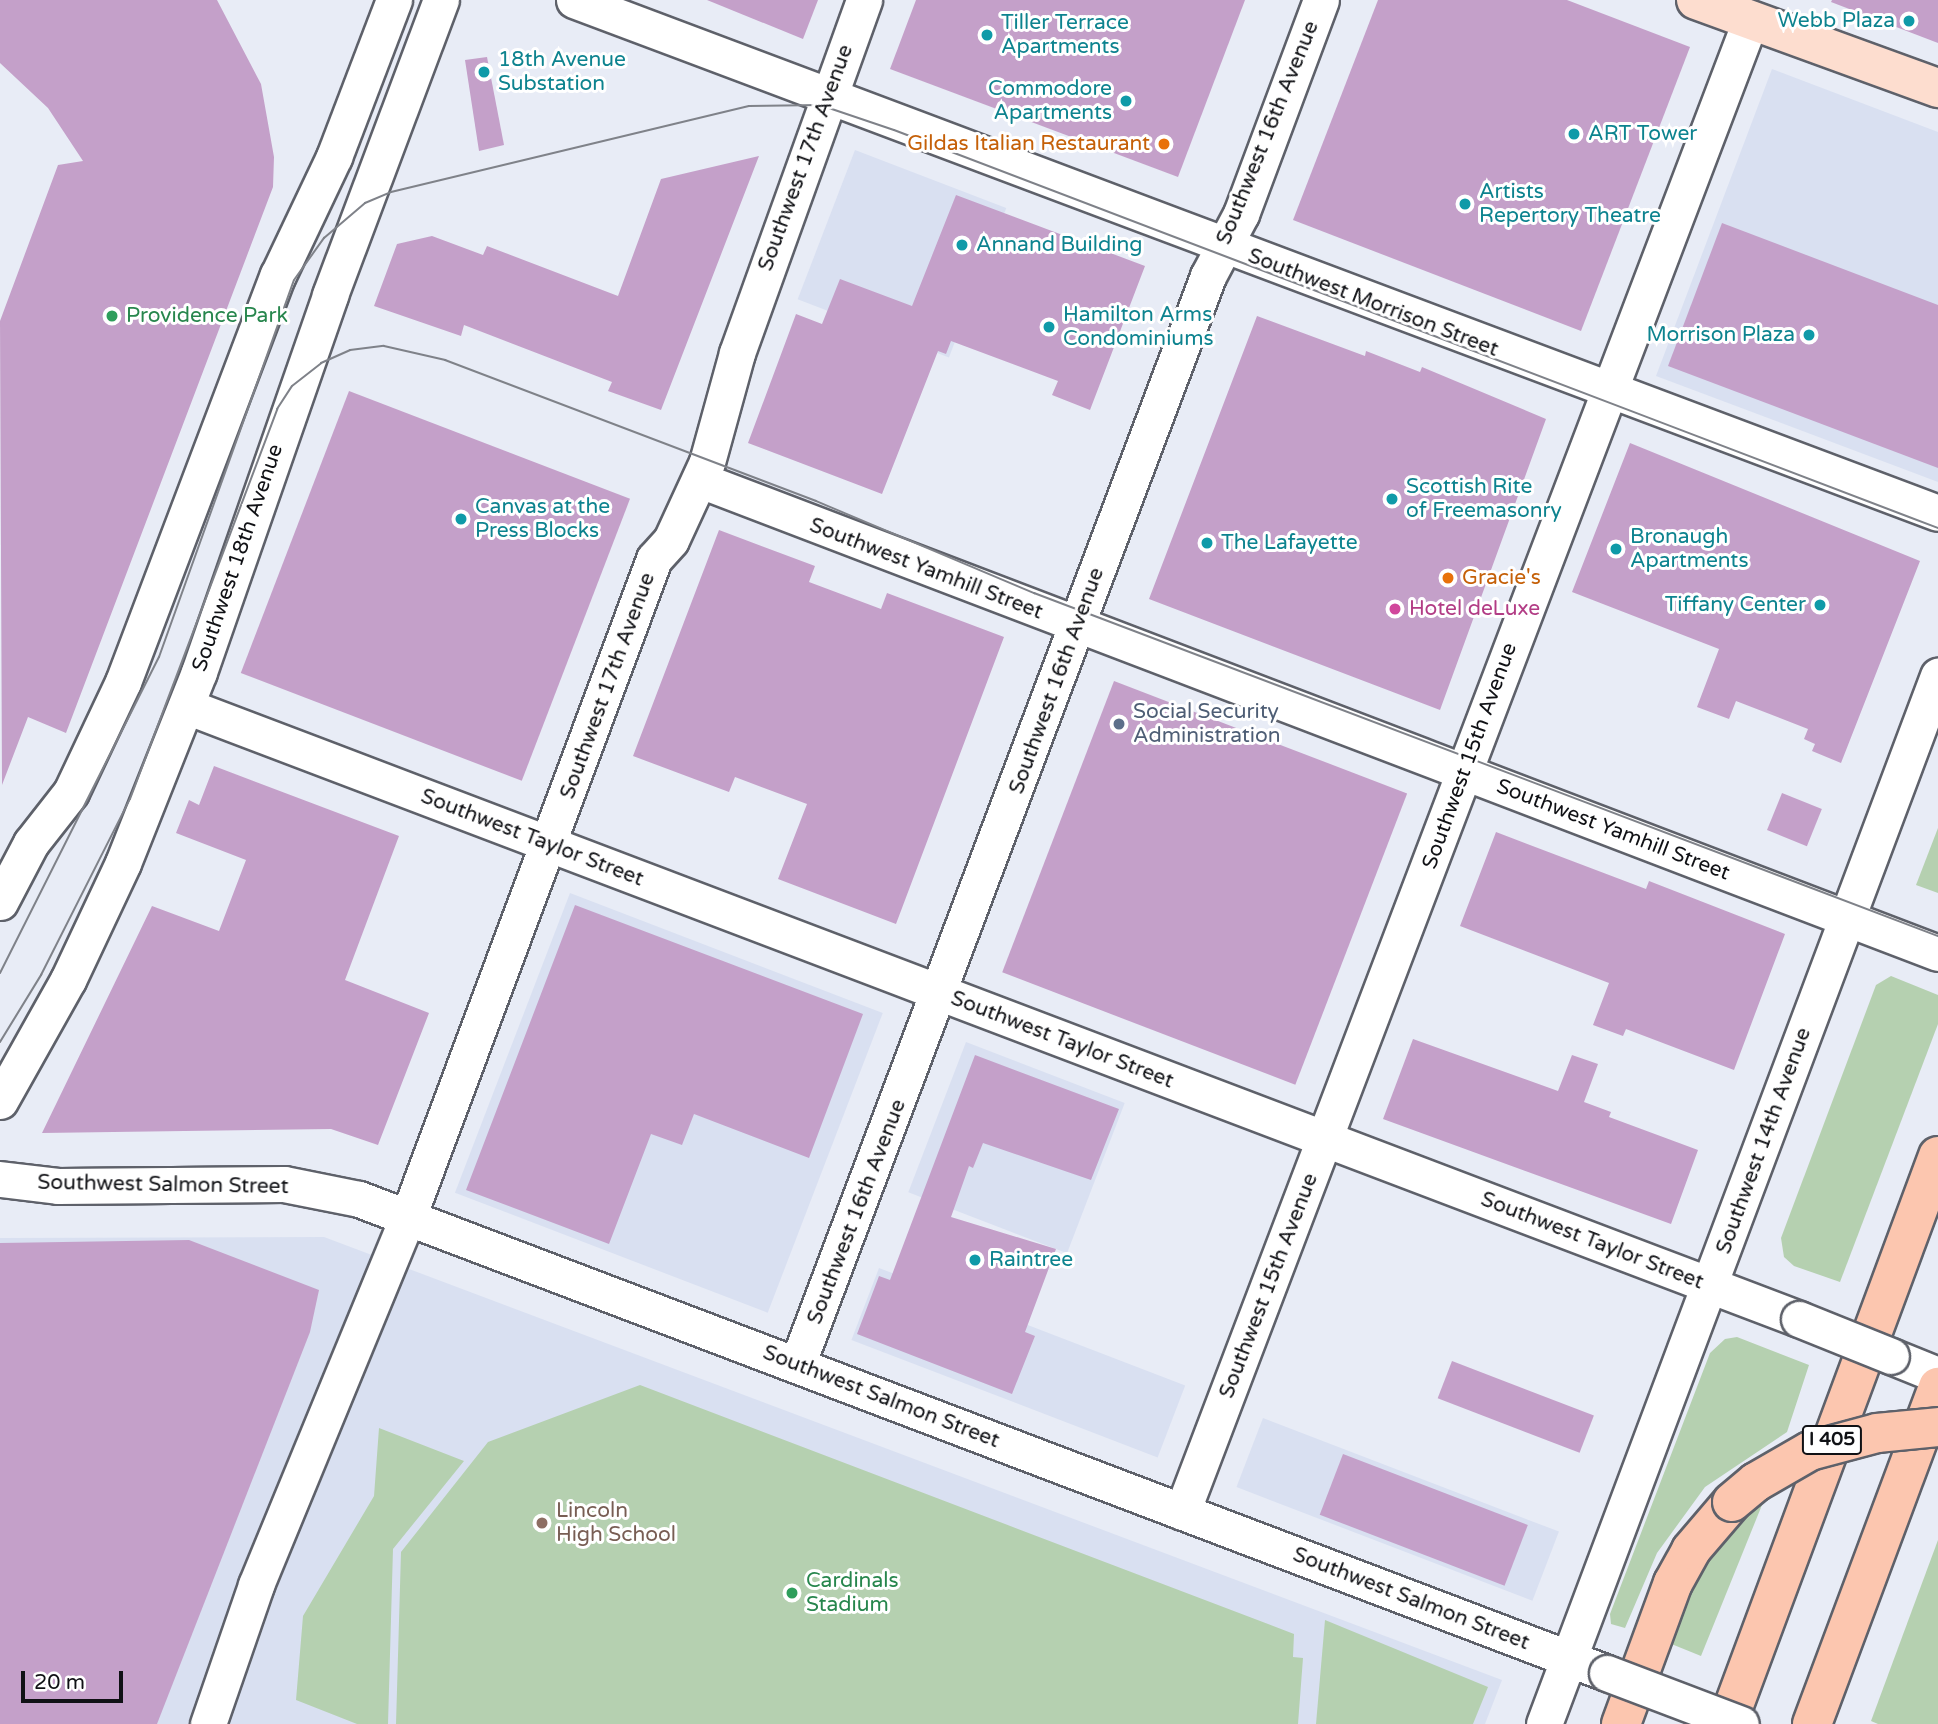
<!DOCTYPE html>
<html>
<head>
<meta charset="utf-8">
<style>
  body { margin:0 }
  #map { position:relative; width:1938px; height:1724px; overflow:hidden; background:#e8ecf6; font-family:"Varela Round",sans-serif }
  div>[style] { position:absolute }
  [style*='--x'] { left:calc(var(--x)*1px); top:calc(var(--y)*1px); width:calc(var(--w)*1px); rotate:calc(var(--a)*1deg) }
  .built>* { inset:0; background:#d9e0f1; transform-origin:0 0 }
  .green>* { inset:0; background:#b5d0b0 }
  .building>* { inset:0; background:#c4a0c9; transform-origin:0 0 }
  .roads { filter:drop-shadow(2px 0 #5e616a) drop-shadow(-2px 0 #5e616a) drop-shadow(0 2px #5e616a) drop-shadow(0 -2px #5e616a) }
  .minor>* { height:35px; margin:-17.5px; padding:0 17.5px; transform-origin:17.5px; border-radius:17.5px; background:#fff }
  .major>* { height:38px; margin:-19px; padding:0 19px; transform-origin:19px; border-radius:19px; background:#fdddcf }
  .highway>* { height:38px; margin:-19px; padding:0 19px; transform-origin:19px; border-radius:19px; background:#fcc6af }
  .tram>* { height:2px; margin:-1px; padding:0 1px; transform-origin:1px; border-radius:1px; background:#7f8289 }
  .bridges { filter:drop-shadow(2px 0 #5e616a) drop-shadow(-2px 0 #5e616a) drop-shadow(0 2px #5e616a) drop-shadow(0 -2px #5e616a) }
  .minor-bridge>* { height:35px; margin:-17.5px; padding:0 17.5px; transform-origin:17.5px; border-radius:17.5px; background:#fff }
  .highway-bridge>* { height:38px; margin:-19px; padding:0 19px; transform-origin:19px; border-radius:19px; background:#fcc6af }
  .dots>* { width:19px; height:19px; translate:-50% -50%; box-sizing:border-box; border:4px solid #fff; border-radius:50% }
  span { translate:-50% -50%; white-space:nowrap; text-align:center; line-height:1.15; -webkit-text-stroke:6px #fff; paint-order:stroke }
  .shield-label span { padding:2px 5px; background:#fff; border:2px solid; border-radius:5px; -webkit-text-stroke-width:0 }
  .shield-label { font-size:19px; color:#101115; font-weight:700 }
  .culture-label { font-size:21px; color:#0d838f }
  .right { translate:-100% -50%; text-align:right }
  .left { translate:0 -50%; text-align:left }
  .street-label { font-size:21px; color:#101115 }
  .food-label { font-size:21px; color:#c56008 }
  .leisure-label { font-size:21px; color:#27864d }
  .hotel-label { font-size:21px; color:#b23c85 }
  .service-label { font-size:21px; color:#4e5e75 }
  .education-label { font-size:21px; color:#785e54 }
  .scale { position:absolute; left:21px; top:1671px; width:102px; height:32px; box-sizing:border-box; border:4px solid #101115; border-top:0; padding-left:9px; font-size:21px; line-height:24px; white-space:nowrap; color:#101115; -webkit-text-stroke:5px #fff; paint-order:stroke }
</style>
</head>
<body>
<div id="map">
  <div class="built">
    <div style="clip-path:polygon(1772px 69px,1938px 132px,1938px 482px,1656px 376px)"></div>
    <div style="left:855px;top:150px;width:162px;height:160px;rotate:21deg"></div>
    <div style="left:570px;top:893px;width:335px;height:321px;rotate:21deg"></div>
    <div style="left:966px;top:1042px;width:170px;height:161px;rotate:21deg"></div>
    <div style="clip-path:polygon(324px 1237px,1502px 1680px,1485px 1724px,0 1724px,0 1238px)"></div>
    <div style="left:879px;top:1268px;width:328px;height:77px;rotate:21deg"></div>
    <div style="left:1263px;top:1418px;width:317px;height:74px;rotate:21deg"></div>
  </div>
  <div class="green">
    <div style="clip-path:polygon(1938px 828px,1938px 893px,1916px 885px)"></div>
    <div style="clip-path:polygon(1891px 976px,1938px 995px,1938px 1024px,1840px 1282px,1794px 1266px,1784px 1257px,1781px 1238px,1876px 985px)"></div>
    <div style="clip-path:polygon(1737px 1337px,1809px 1365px,1787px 1432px,1705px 1487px,1657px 1553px,1625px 1628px,1611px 1624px,1610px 1614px,1710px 1353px,1725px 1339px)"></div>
    <div style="clip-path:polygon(640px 1385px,1294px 1634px,1293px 1657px,1303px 1658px,1298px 1724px,396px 1724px,401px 1552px,488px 1442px)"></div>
    <div style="clip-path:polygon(379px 1428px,464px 1461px,393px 1549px,388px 1724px,357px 1724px,296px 1700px,303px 1616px,374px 1496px)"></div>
    <div style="clip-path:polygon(1766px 1495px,1701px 1656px,1664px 1641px,1707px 1555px)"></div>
    <div style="clip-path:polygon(1938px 1540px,1938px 1724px,1878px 1724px,1871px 1721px)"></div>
    <div style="clip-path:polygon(1325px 1620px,1488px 1687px,1473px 1724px,1316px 1724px)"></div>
  </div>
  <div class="building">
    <div style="clip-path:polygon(0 0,217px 0,261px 84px,274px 157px,273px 187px,66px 733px,28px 717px,2px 785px,0 321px,58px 165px,83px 161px,48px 108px,0 63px)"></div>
    <div style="clip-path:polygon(707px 0,818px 0,803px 39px)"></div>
    <div style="clip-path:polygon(916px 0,1245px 0,1178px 177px,890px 69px)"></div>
    <div style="clip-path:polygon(1378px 0,1567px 0,1690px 47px,1581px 331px,1293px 220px)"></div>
    <div style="clip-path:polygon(1832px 0,1938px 0,1938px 43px,1831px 2px)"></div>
    <div style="clip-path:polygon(487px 57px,504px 145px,479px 151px,465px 60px)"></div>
    <div style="clip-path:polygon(759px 156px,661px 410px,608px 391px,612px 382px,464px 325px,461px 336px,374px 306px,397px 244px,432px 236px,483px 255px,487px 246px,618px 296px,661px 179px)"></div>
    <div style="clip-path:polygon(956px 195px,1145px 266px,1090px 410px,1052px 395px,1058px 381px,951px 341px,946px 354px,938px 351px,882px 494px,748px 443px,796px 314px,822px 324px,840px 279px,912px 306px)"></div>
    <div style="clip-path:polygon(1722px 223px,1938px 305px,1938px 468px,1668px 366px)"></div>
    <div style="clip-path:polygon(1257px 316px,1365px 356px,1366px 351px,1420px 372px,1422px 367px,1546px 419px,1440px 710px,1149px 599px)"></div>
    <div style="left:349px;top:391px;width:301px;height:302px;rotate:21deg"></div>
    <div style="clip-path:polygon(1630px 443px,1920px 561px,1841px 763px,1812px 751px,1815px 744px,1804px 739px,1808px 729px,1736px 701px,1729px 719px,1697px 707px,1719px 649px,1572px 592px)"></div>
    <div style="clip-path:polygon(719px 530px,815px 566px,809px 582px,881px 609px,887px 593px,1004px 637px,896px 924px,778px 879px,807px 804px,735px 777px,729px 792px,633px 756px)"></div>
    <div style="left:1114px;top:681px;width:314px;height:312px;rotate:21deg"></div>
    <div style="clip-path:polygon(214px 766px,399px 836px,345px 980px,429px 1013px,378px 1145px,331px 1129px,42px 1133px,152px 906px,219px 931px,246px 860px,176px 833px,189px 800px,199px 805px)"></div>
    <div style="left:1782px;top:793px;width:43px;height:40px;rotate:22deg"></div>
    <div style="clip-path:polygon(1496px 832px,1646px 889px,1649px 881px,1785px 934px,1734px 1070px,1626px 1029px,1623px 1036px,1593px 1025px,1609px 983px,1460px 926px)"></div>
    <div style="clip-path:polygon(575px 905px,863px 1014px,809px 1158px,694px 1114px,682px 1145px,651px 1134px,609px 1244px,466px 1190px)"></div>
    <div style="clip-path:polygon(1413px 1039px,1558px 1091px,1572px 1055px,1598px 1064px,1584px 1102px,1611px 1112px,1609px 1117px,1698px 1150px,1671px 1224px,1383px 1119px)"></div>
    <div style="clip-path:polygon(975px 1055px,1119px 1109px,1091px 1180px,983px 1143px,973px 1168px,969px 1166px,951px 1217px,1056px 1249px,1025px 1332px,1035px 1336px,1012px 1394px,857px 1334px,879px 1276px,890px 1280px)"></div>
    <div style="clip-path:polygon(189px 1240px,319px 1290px,310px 1332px,157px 1724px,0 1724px,0 1243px)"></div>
    <div style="left:1452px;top:1361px;width:152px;height:40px;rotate:21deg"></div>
    <div style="left:1343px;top:1454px;width:198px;height:65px;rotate:21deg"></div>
  </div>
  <div class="roads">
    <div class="minor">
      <div style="--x:574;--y:0;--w:1457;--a:20.61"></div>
      <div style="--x:700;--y:480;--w:1325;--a:20.91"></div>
      <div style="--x:186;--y:706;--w:1726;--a:20.81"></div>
      <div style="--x:0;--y:902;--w:67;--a:-62.3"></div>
      <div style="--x:31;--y:843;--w:65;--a:-51.9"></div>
      <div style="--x:71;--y:792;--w:122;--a:-64.7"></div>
      <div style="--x:123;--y:682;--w:436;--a:-69.2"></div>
      <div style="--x:278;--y:275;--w:131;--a:-64.6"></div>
      <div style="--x:334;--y:157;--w:168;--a:-69.1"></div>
      <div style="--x:0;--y:1101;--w:139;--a:-60.7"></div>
      <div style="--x:68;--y:980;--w:129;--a:-64.8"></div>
      <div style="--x:123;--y:863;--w:206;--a:-68.3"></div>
      <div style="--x:199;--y:672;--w:399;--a:-70.8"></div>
      <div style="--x:330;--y:295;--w:315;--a:-69.4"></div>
      <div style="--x:0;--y:1179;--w:58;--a:6.9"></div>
      <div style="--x:58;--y:1186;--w:226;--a:-0.5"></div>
      <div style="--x:284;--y:1184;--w:76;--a:11.3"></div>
      <div style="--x:359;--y:1199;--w:1335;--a:20.8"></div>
      <div style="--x:1891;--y:1356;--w:51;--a:22"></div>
      <div style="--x:797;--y:1365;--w:1164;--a:-69.32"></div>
      <div style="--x:1208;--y:276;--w:70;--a:-62"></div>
      <div style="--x:1241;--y:214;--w:228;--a:-69.5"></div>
      <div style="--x:1182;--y:1512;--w:1598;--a:-69.14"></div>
      <div style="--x:208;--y:1724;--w:147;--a:-70.9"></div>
      <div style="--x:256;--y:1585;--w:398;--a:-67.6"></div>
      <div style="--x:408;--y:1217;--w:702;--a:-69.5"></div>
      <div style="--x:654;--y:559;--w:25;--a:-48"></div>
      <div style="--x:671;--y:540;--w:86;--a:-65.2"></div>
      <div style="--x:707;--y:462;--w:113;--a:-74.6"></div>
      <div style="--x:737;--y:353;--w:375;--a:-70.2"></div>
      <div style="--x:1544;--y:1724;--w:1120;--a:-69.4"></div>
    </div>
    <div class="major">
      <div style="--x:1696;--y:0;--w:258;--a:20"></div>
    </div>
    <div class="highway">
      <div style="--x:1621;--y:1724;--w:150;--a:-69.8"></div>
      <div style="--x:1673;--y:1583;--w:38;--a:-61"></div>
      <div style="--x:1691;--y:1550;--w:63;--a:-49.5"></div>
      <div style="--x:1727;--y:1724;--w:606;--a:-69.62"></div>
      <div style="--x:1812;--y:1724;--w:360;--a:-69.5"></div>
    </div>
  </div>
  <div class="tram">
    <div style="--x:0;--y:973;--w:354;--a:-63.3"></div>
    <div style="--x:159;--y:657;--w:400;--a:-70.3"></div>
    <div style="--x:294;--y:280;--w:52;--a:-54.5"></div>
    <div style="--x:324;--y:238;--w:54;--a:-40.5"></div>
    <div style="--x:365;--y:203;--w:28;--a:-23"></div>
    <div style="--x:391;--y:192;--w:368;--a:-13.5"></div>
    <div style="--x:749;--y:106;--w:71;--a:-0.8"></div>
    <div style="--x:820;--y:105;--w:78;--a:18.7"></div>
    <div style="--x:894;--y:130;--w:1117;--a:20.87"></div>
    <div style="--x:0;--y:1042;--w:79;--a:-58.5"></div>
    <div style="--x:41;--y:975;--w:197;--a:-63.2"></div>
    <div style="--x:130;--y:799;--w:417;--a:-69.3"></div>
    <div style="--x:277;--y:409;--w:27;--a:-57"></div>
    <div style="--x:292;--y:386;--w:37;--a:-38"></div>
    <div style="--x:321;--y:363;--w:32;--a:-24"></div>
    <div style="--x:350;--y:350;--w:34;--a:-7"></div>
    <div style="--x:384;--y:346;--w:63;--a:12.9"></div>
    <div style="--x:445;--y:360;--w:397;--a:20.8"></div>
    <div style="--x:816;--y:501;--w:237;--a:22.9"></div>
    <div style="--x:1034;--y:593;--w:967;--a:20.78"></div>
  </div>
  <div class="bridges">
    <div class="minor-bridge">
      <div style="--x:1799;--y:1319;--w:99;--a:21.9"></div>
      <div style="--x:1607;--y:1673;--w:143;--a:20.8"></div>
    </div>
    <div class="highway-bridge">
      <div style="--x:1732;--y:1502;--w:31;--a:-40"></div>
      <div style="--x:1756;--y:1482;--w:62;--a:-29.9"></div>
      <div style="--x:1810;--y:1451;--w:69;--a:-15"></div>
      <div style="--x:1877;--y:1433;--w:61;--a:-5.6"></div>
    </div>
  </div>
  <div class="dots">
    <div style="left:1909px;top:21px;background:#0f9aa8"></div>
    <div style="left:987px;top:35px;background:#0f9aa8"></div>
    <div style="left:484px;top:72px;background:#0f9aa8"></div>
    <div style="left:1126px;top:101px;background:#0f9aa8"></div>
    <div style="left:1574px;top:134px;background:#0f9aa8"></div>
    <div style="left:1164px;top:144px;background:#e8710a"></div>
    <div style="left:1465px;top:204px;background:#0f9aa8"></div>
    <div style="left:962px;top:245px;background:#0f9aa8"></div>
    <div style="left:112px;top:316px;background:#2e9e5b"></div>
    <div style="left:1049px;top:327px;background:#0f9aa8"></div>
    <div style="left:1809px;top:335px;background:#0f9aa8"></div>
    <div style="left:1392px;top:499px;background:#0f9aa8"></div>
    <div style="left:461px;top:519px;background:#0f9aa8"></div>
    <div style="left:1207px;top:543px;background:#0f9aa8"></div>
    <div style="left:1616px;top:549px;background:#0f9aa8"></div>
    <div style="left:1448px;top:578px;background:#e8710a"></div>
    <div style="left:1820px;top:605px;background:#0f9aa8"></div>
    <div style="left:1395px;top:609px;background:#d1479c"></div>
    <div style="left:1119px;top:724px;background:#5c6f8a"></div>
    <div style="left:975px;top:1260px;background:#0f9aa8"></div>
    <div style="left:542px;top:1523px;background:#8d6e63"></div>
    <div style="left:792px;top:1593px;background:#2e9e5b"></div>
  </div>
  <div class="shield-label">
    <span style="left:1832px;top:1440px">I 405</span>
  </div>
  <div class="culture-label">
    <span class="right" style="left:1895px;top:21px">Webb Plaza</span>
    <span class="left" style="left:1001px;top:35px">Tiller Terrace<br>Apartments</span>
    <span class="left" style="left:498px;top:72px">18th Avenue<br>Substation</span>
    <span class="right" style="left:1112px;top:101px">Commodore<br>Apartments</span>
    <span class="left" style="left:1588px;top:134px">ART Tower</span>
    <span class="left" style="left:1479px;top:204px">Artists<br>Repertory Theatre</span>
    <span class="left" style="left:976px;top:245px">Annand Building</span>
    <span class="left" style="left:1063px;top:327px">Hamilton Arms<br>Condominiums</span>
    <span class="right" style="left:1795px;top:335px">Morrison Plaza</span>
    <span class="left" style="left:1406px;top:499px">Scottish Rite<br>of Freemasonry</span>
    <span class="left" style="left:475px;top:519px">Canvas at the<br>Press Blocks</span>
    <span class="left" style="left:1630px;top:549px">Bronaugh<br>Apartments</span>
    <span class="left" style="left:1221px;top:543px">The Lafayette</span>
    <span class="right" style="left:1806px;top:605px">Tiffany Center</span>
    <span class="left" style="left:989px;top:1260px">Raintree</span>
  </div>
  <div class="street-label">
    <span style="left:1268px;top:133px;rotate:-68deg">Southwest 16th Avenue</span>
    <span style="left:806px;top:158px;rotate:-70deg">Southwest 17th Avenue</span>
    <span style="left:1373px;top:303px;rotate:21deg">Southwest Morrison Street</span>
    <span style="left:238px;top:558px;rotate:-71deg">Southwest 18th Avenue</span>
    <span style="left:926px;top:569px;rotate:21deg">Southwest Yamhill Street</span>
    <span style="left:1057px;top:681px;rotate:-70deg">Southwest 16th Avenue</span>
    <span style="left:608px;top:686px;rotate:-70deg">Southwest 17th Avenue</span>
    <span style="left:1470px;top:756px;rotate:-70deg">Southwest 15th Avenue</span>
    <span style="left:1613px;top:830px;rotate:21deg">Southwest Yamhill Street</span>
    <span style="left:532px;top:838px;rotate:21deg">Southwest Taylor Street</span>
    <span style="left:1062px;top:1040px;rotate:21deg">Southwest Taylor Street</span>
    <span style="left:1764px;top:1141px;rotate:-70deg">Southwest 14th Avenue</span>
    <span style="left:163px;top:1185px;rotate:1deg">Southwest Salmon Street</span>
    <span style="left:857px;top:1212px;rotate:-69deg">Southwest 16th Avenue</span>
    <span style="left:1592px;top:1241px;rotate:21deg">Southwest Taylor Street</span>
    <span style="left:1269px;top:1286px;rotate:-69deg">Southwest 15th Avenue</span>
    <span style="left:881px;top:1397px;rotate:21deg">Southwest Salmon Street</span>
    <span style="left:1411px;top:1599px;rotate:21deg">Southwest Salmon Street</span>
  </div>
  <div class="food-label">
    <span class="right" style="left:1150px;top:144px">Gildas Italian Restaurant</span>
    <span class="left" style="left:1462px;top:578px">Gracie's</span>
  </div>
  <div class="leisure-label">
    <span class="left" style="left:126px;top:316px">Providence Park</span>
    <span class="left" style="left:806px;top:1593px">Cardinals<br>Stadium</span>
  </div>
  <div class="hotel-label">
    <span class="left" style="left:1409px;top:609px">Hotel deLuxe</span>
  </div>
  <div class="service-label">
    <span class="left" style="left:1133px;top:724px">Social Security<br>Administration</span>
  </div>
  <div class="education-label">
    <span class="left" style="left:556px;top:1523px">Lincoln<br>High School</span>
  </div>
  <div class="scale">20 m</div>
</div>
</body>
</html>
